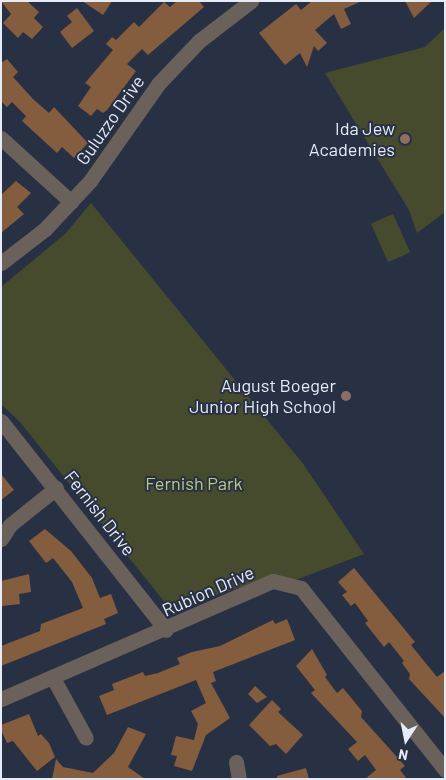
<!DOCTYPE html>
<html>
<head>
<meta charset="utf-8">
<style>
  body { margin:0 }
  #map { position:relative; width:446px; height:780px; overflow:hidden; background:#283144; font-family:Barlow,sans-serif }
  div>[style] { position:absolute }
  [style*='--x'] { left:calc(var(--x)*1px); top:calc(var(--y)*1px); width:calc(var(--w)*1px); rotate:calc(var(--a)*1deg) }
  .green>* { inset:0; background:#474b2e; transform-origin:0 0 }
  .building>* { inset:0; background:#845c3e }
  .minor>* { height:15px; margin:-7.5px; padding:0 7.5px; transform-origin:7.5px; border-radius:7.5px; background:#6b615b }
  .dots>* { width:14px; height:14px; translate:-50% -50%; box-sizing:border-box; border:2px solid #283144; border-radius:50% }
  span { translate:-50% -50%; white-space:nowrap; text-align:center; line-height:1.15; -webkit-text-stroke:4px #283144; paint-order:stroke }
  .street-label { font-size:18px; color:#e6ebf8 }
  .poi-label { font-size:18px; color:#e6ebf8 }
  .right { translate:-100% -50%; text-align:right }
  .park-label { font-size:18px; color:#c0ca7e }
  .frame { position:absolute; inset:0; border:2px solid #e6ebf8; pointer-events:none }
  .north { position:absolute; left:381px; top:715px; width:50px; height:50px; -webkit-text-stroke:4px #283144; paint-order:stroke; rotate:191deg; font-size:14px; font-weight:700; line-height:20px; text-align:center; color:#e6ebf8 }
  .north::after { content:''; display:block; margin:auto; width:18px; height:22px; background:#e6ebf8; clip-path:polygon(50% 0,100% 100%,50% 72%,0 100%) }
</style>
</head>
<body>
<div id="map">
  <div class="green">
    <div style="clip-path:polygon(445px 28px,445px 212px,417px 233px,409px 210px,325px 73px,425px 47px)"></div>
    <div style="clip-path:polygon(91px 203px,304px 465px,364px 554px,298px 579px,258px 582px,174px 608px,167px 605px,20px 422px,1px 404px,1px 287px,65px 234px)"></div>
    <div style="left:393px;top:214px;width:42px;height:24px;rotate:66deg"></div>
  </div>
  <div class="building">
    <div style="clip-path:polygon(1px 1px,27px 1px,39px 12px,34px 18px,43px 27px,32px 39px,23px 32px,18px 38px,3px 23px,11px 14px)"></div>
    <div style="clip-path:polygon(82px 1px,112px 1px,103px 15px)"></div>
    <div style="clip-path:polygon(177px 1px,199px 1px,204px 7px,148px 55px,142px 49px,127px 64px,136px 71px,107px 110px,103px 113px,97px 109px,91px 116px,78px 106px,91px 87px,85px 83px,113px 50px,106px 44px,112px 37px,116px 40px,134px 22px,139px 27px,164px 2px,170px 7px)"></div>
    <div style="clip-path:polygon(312px 1px,362px 1px,344px 9px,351px 24px,341px 29px,334px 14px,315px 30px,327px 43px,318px 51px,314px 46px,307px 67px,300px 53px,285px 65px,259px 33px,296px 4px,301px 10px)"></div>
    <div style="clip-path:polygon(405px 1px,432px 1px,414px 18px)"></div>
    <div style="clip-path:polygon(77px 8px,94px 31px,72px 48px,60px 32px,72px 22px,67px 16px)"></div>
    <div style="clip-path:polygon(7px 59px,18px 72px,13px 77px,33px 99px,49px 113px,54px 107px,88px 143px,74px 158px,62px 147px,57px 153px,22px 121px,26px 116px,12px 102px,7px 107px,1px 101px,1px 63px)"></div>
    <div style="clip-path:polygon(16px 181px,31px 193px,17px 207px,24px 214px,1px 233px,1px 195px)"></div>
    <div style="clip-path:polygon(1px 474px,14px 490px,1px 500px)"></div>
    <div style="clip-path:polygon(45px 529px,71px 551px,92px 578px,100px 598px,111px 594px,118px 613px,104px 619px,106px 624px,1px 666px,1px 646px,40px 631px,41px 624px,83px 608px,72px 582px,53px 558px,46px 563px,29px 541px)"></div>
    <div style="clip-path:polygon(354px 568px,415px 642px,411px 645px,437px 677px,445px 671px,445px 718px,409px 679px,410px 674px,402px 663px,404px 661px,389px 642px,384px 647px,365px 623px,368px 621px,355px 603px,351px 606px,342px 595px,347px 592px,338px 582px)"></div>
    <div style="clip-path:polygon(29px 574px,31px 592px,19px 594px,20px 604px,2px 606px,1px 581px)"></div>
    <div style="clip-path:polygon(287px 619px,295px 640px,213px 672px,216px 681px,211px 683px,230px 718px,206px 735px,192px 771px,174px 766px,177px 756px,171px 755px,176px 736px,194px 740px,198px 724px,191px 711px,206px 703px,196px 680px,107px 715px,99px 696px,114px 690px,112px 684px,143px 672px,145px 676px,158px 673px,180px 664px,177px 658px,192px 652px,220px 646px,273px 620px,275px 624px)"></div>
    <div style="clip-path:polygon(312px 649px,327px 675px,325px 677px,337px 693px,343px 688px,362px 711px,361px 717px,405px 766px,400px 770px,407px 779px,365px 779px,376px 770px,365px 755px,358px 761px,348px 749px,357px 742px,311px 693px,315px 690px,296px 666px)"></div>
    <div style="clip-path:polygon(255px 686px,267px 697px,257px 703px,248px 694px)"></div>
    <div style="clip-path:polygon(272px 700px,281px 709px,278px 712px,303px 735px,286px 754px,276px 744px,270px 746px,249px 725px)"></div>
    <div style="clip-path:polygon(29px 714px,38px 736px,41px 734px,49px 743px,55px 757px,37px 771px,13px 741px,7px 743px,1px 730px,1px 725px)"></div>
    <div style="clip-path:polygon(128px 727px,146px 734px,128px 767px,145px 779px,52px 779px,56px 759px,63px 767px,93px 773px,114px 753px)"></div>
    <div style="clip-path:polygon(306px 768px,309px 779px,277px 779px,277px 776px)"></div>
  </div>
  <div class="minor">
    <div style="--x:1;--y:138;--w:95;--a:42.4"></div>
    <div style="--x:1;--y:263;--w:56;--a:-37.7"></div>
    <div style="--x:45;--y:229;--w:66;--a:-46.8"></div>
    <div style="--x:90;--y:181;--w:120;--a:-54.9"></div>
    <div style="--x:159;--y:83;--w:58;--a:-46.4"></div>
    <div style="--x:199;--y:41;--w:66;--a:-37.6"></div>
    <div style="--x:1;--y:421;--w:266;--a:51.7"></div>
    <div style="--x:1;--y:539;--w:17;--a:-57"></div>
    <div style="--x:10;--y:525;--w:59;--a:-38.8"></div>
    <div style="--x:53;--y:678;--w:68;--a:61.2"></div>
    <div style="--x:1;--y:699;--w:296;--a:-23.5"></div>
    <div style="--x:273;--y:581;--w:29;--a:14"></div>
    <div style="--x:301;--y:588;--w:232;--a:51.6"></div>
    <div style="--x:236;--y:762;--w:17;--a:80"></div>
  </div>
  <div class="dots">
    <div style="left:405px;top:139px;background:#8d6e63"></div>
    <div style="left:346px;top:396px;background:#8d6e63"></div>
  </div>
  <div class="street-label">
    <span style="left:110px;top:120px;rotate:-55deg">Guluzzo Drive</span>
    <span style="left:100px;top:513px;rotate:52deg">Fernish Drive</span>
    <span style="left:208px;top:591px;rotate:-24deg">Rubion Drive</span>
  </div>
  <div class="poi-label">
    <span class="right" style="left:395px;top:139px">Ida Jew<br>Academies</span>
    <span class="right" style="left:336px;top:396px">August Boeger<br>Junior High School</span>
  </div>
  <div class="park-label">
    <span style="left:194px;top:483px">Fernish Park</span>
  </div>
  <div class="frame"></div>
  <div class="north">N</div>
</div>
</body>
</html>
